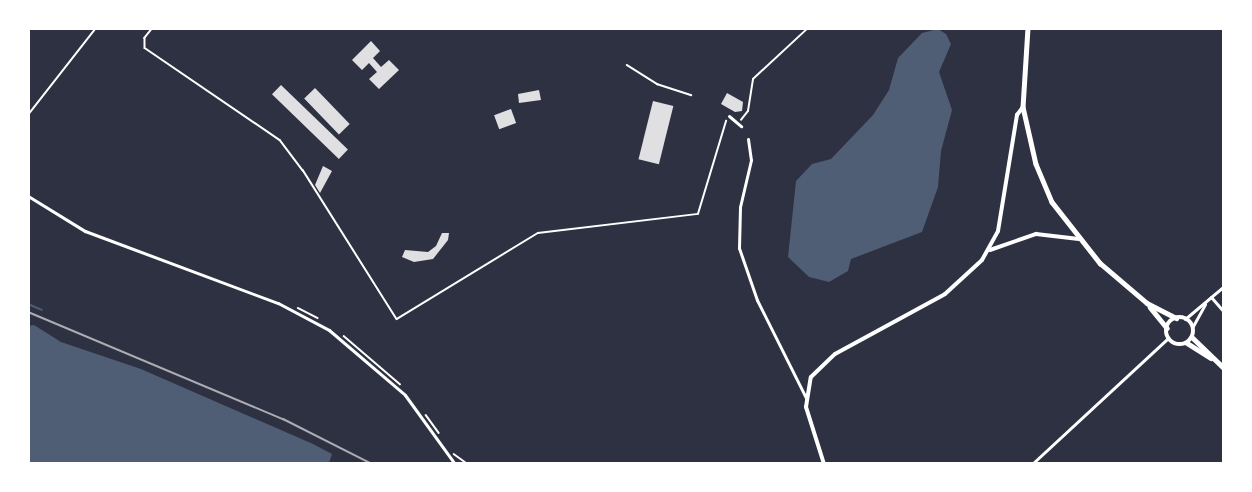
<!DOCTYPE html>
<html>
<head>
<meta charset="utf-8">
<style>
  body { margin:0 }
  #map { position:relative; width:1252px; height:492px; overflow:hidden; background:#2d3142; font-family:Literata,serif }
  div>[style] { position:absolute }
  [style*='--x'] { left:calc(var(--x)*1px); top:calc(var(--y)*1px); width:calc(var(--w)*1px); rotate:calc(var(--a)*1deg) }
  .water>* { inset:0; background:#4f5d75 }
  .stream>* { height:2px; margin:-1px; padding:0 1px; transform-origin:1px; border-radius:1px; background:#4f5d75 }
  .building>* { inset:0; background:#e0e0e3; transform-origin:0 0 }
  .path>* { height:1.5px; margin:-0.75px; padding:0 0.75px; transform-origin:0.75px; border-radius:0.75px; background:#fff }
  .service>* { height:1.5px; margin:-0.75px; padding:0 0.75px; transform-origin:0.75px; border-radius:0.75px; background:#fff }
  .minor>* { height:3px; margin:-1.5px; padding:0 1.5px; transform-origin:1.5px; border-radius:1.5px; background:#fff }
  .tertiary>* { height:4px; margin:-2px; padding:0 2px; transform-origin:2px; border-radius:2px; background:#fff }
  .primary>* { height:4.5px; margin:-2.25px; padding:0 2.25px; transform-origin:2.25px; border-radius:2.25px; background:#fff }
  .primary>.ring { margin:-2.25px; padding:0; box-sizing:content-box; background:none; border:4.5px solid #fff; border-radius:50% }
  .rail>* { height:2px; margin:-1px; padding:0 1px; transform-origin:1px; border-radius:1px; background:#abadb3 }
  span { translate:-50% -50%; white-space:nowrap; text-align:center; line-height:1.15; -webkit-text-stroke:6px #fff; paint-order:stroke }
  .frame { position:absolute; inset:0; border:30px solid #fff; pointer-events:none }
</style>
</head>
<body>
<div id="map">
  <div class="water">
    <div style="clip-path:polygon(938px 29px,946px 34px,951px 44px,939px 72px,952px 110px,941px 151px,938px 187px,922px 232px,851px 259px,848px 271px,829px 282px,809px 277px,788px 257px,796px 181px,812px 164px,831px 159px,873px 115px,889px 90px,898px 58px,922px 33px)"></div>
    <div style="clip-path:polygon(34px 325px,61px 342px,141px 369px,313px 444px,332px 454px,329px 463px,29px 463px,28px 326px)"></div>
  </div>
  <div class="stream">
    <div style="--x:28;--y:304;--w:15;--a:23"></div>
  </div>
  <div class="building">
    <div style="clip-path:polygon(371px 41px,380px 51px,373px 58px,381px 67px,389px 60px,399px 70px,379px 89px,369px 79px,377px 72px,369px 63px,362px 70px,352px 60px)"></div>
    <div style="left:281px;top:85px;width:93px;height:13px;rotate:44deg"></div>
    <div style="left:315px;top:88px;width:50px;height:15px;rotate:46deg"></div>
    <div style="clip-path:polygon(539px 90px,541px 100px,519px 103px,518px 94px)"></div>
    <div style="clip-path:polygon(727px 93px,743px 102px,742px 111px,735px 112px,721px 104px)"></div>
    <div style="left:653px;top:101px;width:21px;height:60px;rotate:14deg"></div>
    <div style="left:511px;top:109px;width:15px;height:18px;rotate:70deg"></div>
    <div style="clip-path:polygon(323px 166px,332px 171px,320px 193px,315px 185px)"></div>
    <div style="clip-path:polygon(442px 233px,449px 233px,448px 240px,433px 259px,414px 262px,402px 257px,405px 250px,428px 252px,436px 246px)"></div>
  </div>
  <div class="path">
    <div style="--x:153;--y:28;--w:13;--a:129"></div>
    <div style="--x:145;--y:38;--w:10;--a:90"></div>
    <div style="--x:145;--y:48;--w:163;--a:34.3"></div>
    <div style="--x:280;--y:140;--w:38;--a:53"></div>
    <div style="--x:303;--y:170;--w:176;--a:57.8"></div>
    <div style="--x:397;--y:319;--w:165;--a:-31.4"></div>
    <div style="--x:538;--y:233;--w:161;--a:-6.8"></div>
    <div style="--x:698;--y:214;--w:97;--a:-73.2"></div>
    <div style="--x:28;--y:115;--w:110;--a:-52"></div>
    <div style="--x:741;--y:120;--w:11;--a:-52"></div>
    <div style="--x:748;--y:111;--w:32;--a:-81"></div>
    <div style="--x:753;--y:79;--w:75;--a:-42.8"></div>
    <div style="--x:298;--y:308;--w:22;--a:27"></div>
    <div style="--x:344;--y:336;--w:74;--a:40.6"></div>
    <div style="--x:426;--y:415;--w:22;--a:54"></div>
    <div style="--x:454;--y:454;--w:17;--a:36"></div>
  </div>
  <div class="service">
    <div style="--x:627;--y:65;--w:36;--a:32"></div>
    <div style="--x:657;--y:84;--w:36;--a:18"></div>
  </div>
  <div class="minor">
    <div style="--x:729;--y:116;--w:16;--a:40"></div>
    <div style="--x:748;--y:139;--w:21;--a:82"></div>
    <div style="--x:751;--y:160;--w:48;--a:103.2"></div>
    <div style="--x:740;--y:207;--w:41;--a:91.4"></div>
    <div style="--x:739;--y:248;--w:55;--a:70.9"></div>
    <div style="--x:757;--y:300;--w:110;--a:63.4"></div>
    <div style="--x:28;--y:196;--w:67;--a:31.6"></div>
    <div style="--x:85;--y:231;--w:206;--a:20.5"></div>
    <div style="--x:278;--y:303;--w:58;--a:27.9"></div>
    <div style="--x:329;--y:330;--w:100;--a:40.5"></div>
    <div style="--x:405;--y:395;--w:85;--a:54.1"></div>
    <div style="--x:1211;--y:297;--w:20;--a:49"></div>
    <div style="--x:1185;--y:319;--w:51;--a:-40.2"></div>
    <div style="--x:1193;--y:326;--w:25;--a:-61"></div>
    <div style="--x:1032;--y:464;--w:185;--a:-42.8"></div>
  </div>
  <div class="tertiary">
    <div style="--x:990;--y:250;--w:49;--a:-19.2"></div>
    <div style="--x:1036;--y:234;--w:43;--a:6.6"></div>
    <div style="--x:824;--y:464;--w:60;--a:-107.5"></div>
    <div style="--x:806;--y:407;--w:30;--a:-81"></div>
    <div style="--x:811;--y:377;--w:33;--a:-44"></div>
    <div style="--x:835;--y:354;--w:125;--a:-28.6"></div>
    <div style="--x:945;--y:294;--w:50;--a:-42.6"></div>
    <div style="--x:982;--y:260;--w:33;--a:-61"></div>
    <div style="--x:998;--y:231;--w:118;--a:-80.7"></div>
    <div style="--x:1017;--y:115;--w:10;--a:-53"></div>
  </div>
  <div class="primary">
    <div style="--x:1028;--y:28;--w:79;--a:93.6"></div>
    <div style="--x:1023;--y:107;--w:58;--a:77.2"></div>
    <div style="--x:1036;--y:164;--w:41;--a:67.2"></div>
    <div style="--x:1052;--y:202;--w:78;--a:51.8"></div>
    <div style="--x:1100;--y:263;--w:62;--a:40.4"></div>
    <div style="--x:1147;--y:303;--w:33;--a:27"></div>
    <div style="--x:1150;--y:307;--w:27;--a:51"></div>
    <div class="ring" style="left:1166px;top:317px;width:23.5px;height:23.5px"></div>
    <div style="--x:1192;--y:337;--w:45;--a:44.1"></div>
    <div style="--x:1187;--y:343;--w:28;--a:32"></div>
  </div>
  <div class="rail">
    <div style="--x:28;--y:312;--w:277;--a:22.8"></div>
    <div style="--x:283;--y:419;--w:100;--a:26.8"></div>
  </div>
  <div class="frame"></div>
</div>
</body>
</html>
